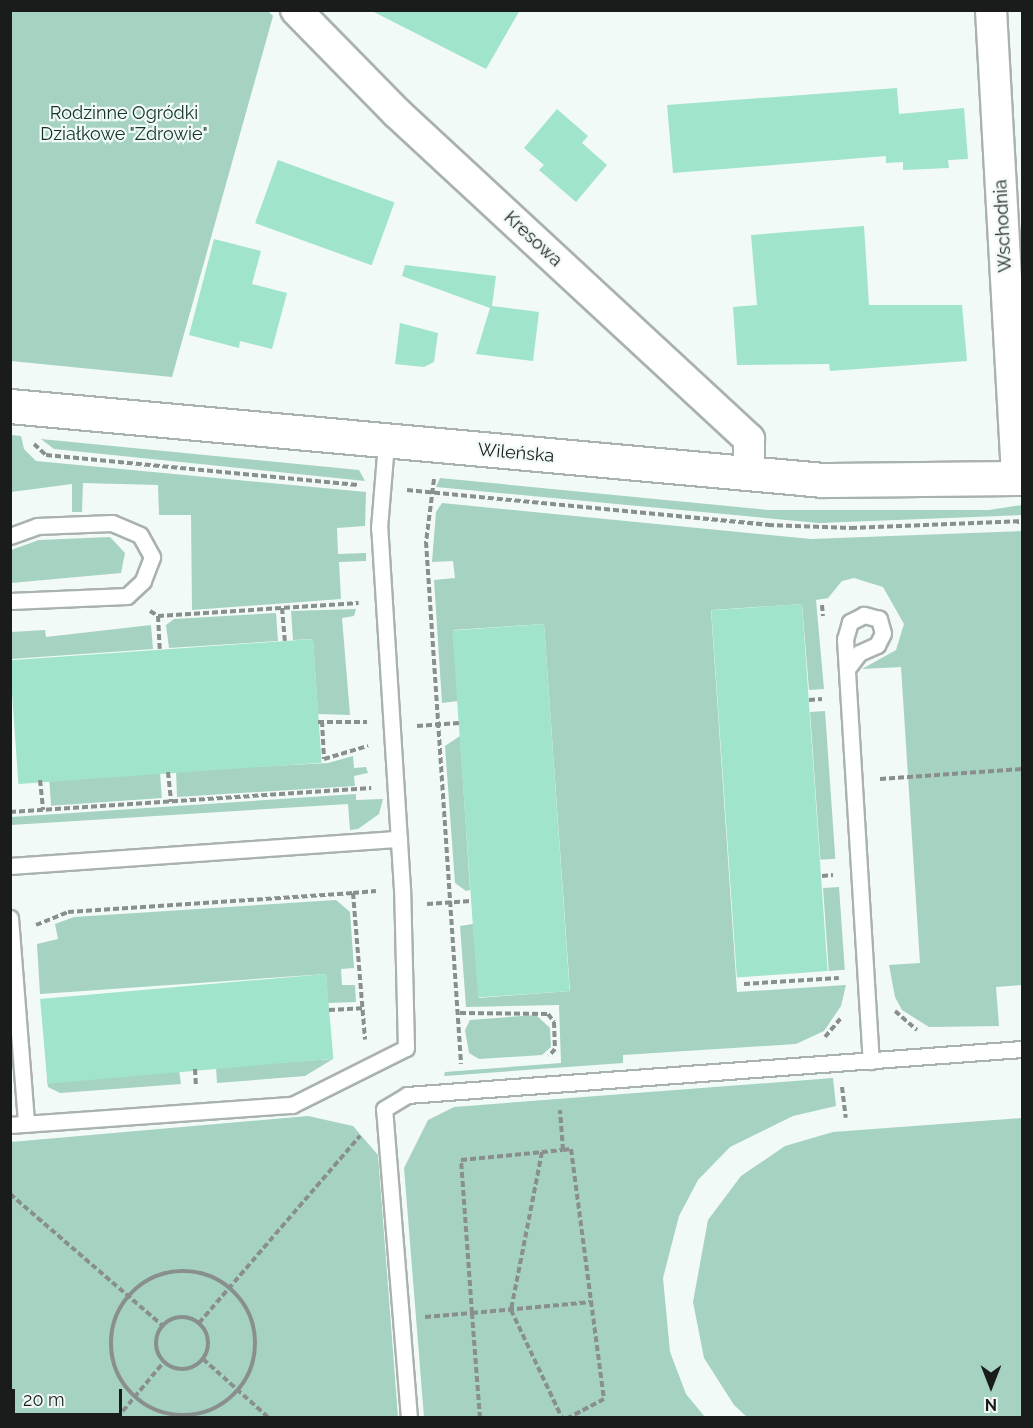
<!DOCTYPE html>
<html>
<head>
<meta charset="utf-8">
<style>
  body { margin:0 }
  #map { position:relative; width:1033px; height:1428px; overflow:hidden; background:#f1faf6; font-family:Raleway,sans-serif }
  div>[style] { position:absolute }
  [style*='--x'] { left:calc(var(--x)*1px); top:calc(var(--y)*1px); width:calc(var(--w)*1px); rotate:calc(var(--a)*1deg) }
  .green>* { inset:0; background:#a6d2c1; transform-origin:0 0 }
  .building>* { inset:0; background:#9fe4cb; transform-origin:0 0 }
  .path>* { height:4px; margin-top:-2px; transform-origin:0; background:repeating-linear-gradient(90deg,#898f8d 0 6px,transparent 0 9px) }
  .path>.ring { margin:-2px; padding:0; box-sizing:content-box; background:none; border:4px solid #898f8d; border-radius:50% }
  .roads { filter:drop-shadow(2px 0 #aab2af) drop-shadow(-2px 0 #aab2af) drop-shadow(0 2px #aab2af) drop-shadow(0 -2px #aab2af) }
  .service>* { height:15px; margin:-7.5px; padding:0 7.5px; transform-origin:7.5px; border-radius:7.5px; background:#fff }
  .minor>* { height:30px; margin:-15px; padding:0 15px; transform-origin:15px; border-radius:15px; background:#fff }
  .tertiary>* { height:33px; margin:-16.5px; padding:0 16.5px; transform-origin:16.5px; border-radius:16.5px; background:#fff }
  span { translate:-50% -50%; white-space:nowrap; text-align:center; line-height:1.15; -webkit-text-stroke:4.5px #f1faf6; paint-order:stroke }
  .park-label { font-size:18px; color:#113227 }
  .street-label { font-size:18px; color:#191c1b }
  .frame { position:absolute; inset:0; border:12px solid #191c1b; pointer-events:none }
  .north { position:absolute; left:961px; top:1356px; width:60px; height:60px; -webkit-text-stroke:4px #f1faf6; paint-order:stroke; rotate:180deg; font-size:16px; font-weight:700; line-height:24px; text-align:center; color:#191c1b }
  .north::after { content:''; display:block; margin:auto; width:21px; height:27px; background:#191c1b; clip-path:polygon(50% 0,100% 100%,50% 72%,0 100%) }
  .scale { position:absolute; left:12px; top:1389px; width:110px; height:27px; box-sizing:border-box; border:3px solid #191c1b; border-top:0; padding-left:8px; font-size:18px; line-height:21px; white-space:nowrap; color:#191c1b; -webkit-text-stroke:4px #f1faf6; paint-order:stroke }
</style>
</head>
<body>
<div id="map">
  <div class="green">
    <div style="clip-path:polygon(267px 10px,273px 16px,172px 377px,11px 361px,11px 11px)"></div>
    <div style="clip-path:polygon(11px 435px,21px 436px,24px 449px,36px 461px,366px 492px,365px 526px,337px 528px,338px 554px,366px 553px,366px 561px,339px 562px,341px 599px,192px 610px,191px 515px,159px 515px,158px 485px,83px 483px,82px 512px,72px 512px,72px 484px,11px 492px)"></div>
    <div style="clip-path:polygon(41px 439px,359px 470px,365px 481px,54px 449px)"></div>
    <div style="clip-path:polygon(440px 478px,768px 510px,989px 510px,1022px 505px,1022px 515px,819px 523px,436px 487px)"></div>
    <div style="clip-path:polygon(442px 503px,811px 539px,1022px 531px,1022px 985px,996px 987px,999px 1026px,929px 1027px,902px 1010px,895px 997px,889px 965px,920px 963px,901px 667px,862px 669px,896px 650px,904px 624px,883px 587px,854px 578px,842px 581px,828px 598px,816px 600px,824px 689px,809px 690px,802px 604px,711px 610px,737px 992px,846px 985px,841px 1006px,824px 1031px,796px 1044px,623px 1055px,623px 1063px,444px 1076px,445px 1072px,561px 1063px,559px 1005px,466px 1007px,460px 926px,473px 924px,479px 998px,570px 991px,544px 624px,453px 630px,458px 701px,442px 703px,434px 580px,455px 578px,453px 561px,432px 562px,436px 512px)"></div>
    <div style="clip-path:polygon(110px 537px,125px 553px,121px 573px,11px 583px,11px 550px,39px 540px)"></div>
    <div style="clip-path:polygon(356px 609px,354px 616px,342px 618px,350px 715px,318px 714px,313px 639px,293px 640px,291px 611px)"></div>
    <div style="clip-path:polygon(276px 613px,278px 641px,169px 648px,166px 625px,174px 619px)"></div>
    <div style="clip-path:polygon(151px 625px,153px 649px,11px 659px,11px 632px,45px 630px,46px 637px)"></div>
    <div style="left:825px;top:711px;width:148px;height:15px;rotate:86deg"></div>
    <div style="clip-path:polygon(460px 736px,470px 890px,466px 891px,455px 883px,445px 746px)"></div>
    <div style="clip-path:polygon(353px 756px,354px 768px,366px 767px,368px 773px,354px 776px,355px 786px,177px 797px,176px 771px,328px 763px)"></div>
    <div style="left:160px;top:772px;width:26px;height:111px;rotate:86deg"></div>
    <div style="clip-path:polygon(356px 794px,356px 800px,383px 799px,379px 814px,358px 829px,350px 830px,348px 804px,11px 825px,11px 817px)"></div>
    <div style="left:839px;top:887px;width:83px;height:16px;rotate:86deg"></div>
    <div style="clip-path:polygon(336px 900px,350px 912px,354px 968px,341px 969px,342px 985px,355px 985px,356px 1002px,328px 1003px,326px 974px,40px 994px,37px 944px,58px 939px,55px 924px,74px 917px)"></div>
    <div style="clip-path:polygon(536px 1015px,550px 1028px,551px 1047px,542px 1055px,479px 1059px,469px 1053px,465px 1030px,470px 1020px)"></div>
    <div style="clip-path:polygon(333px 1059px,305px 1076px,217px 1083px,216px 1067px)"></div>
    <div style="clip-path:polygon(179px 1070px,181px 1084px,60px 1093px,48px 1087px,47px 1079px)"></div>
    <div style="clip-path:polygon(833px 1078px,836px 1106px,793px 1116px,730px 1147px,698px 1180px,679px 1216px,663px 1278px,670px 1352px,686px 1394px,705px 1417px,424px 1417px,404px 1168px,428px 1120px,454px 1107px)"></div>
    <div style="clip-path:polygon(308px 1116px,353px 1126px,378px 1155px,398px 1417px,11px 1417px,11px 1142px)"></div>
    <div style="clip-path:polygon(1022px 1118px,1022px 1417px,748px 1418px,734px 1405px,704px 1358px,693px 1302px,708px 1220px,741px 1176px,785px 1146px,833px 1132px)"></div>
  </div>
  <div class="building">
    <div style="clip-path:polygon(370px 10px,520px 10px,486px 69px)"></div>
    <div style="clip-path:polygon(897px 88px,899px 114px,964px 108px,968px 159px,948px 160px,949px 168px,903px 170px,903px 162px,886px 163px,886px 156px,673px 173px,667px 105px)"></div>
    <div style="clip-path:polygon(557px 109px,588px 136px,582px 143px,607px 165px,576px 202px,539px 170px,544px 165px,524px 148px)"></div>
    <div style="left:278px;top:160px;width:124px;height:67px;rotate:20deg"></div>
    <div style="clip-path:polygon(864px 226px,869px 305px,962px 305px,967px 361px,830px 371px,829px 364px,737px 365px,733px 307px,757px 305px,751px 235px)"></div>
    <div style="clip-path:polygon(214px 239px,261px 251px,252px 284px,287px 293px,272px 349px,240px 341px,239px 348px,189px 335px)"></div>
    <div style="clip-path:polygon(405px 265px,496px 276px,492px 306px,539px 312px,533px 361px,476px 354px,490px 308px,402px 276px)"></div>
    <div style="clip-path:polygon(400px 323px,438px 333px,434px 362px,424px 367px,395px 364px)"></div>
    <div style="left:802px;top:604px;width:368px;height:91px;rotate:86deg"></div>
    <div style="left:544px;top:624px;width:368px;height:92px;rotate:86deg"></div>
    <div style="left:313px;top:639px;width:124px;height:304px;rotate:86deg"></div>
    <div style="left:326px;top:974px;width:85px;height:287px;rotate:85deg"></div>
  </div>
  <div class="path">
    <div style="--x:34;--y:444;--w:16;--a:43"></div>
    <div style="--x:46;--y:455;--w:313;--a:5.5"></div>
    <div style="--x:434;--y:479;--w:64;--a:97.2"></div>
    <div style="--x:426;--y:542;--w:523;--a:86.16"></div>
    <div style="--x:407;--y:490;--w:363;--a:5.5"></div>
    <div style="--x:768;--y:525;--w:83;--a:2.1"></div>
    <div style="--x:851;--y:528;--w:171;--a:-2.3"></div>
    <div style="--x:822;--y:605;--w:11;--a:85"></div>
    <div style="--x:282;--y:608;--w:33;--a:85"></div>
    <div style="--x:150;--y:611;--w:9;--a:32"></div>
    <div style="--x:158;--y:616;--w:201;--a:-3.7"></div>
    <div style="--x:158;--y:616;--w:33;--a:87"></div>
    <div style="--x:809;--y:700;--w:13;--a:-4"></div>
    <div style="--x:322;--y:721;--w:38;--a:87"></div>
    <div style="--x:324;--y:759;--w:46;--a:-16.5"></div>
    <div style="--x:318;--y:722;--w:49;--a:0"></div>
    <div style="--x:417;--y:726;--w:42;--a:-4.1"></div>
    <div style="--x:168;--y:772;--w:30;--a:84"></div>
    <div style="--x:880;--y:779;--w:142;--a:-4"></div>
    <div style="--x:40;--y:780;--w:30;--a:84"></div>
    <div style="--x:10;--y:812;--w:362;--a:-3.8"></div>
    <div style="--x:822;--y:876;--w:11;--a:-5"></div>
    <div style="--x:353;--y:893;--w:23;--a:-5"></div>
    <div style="--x:427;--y:904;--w:44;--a:-3.9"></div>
    <div style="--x:36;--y:925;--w:35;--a:-22"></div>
    <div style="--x:68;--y:912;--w:286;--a:-3.8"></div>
    <div style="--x:353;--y:893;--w:147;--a:85.3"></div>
    <div style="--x:744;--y:984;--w:95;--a:-3.6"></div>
    <div style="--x:329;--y:1010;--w:33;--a:-3"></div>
    <div style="--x:895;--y:1011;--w:29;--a:41"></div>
    <div style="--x:460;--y:1013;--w:88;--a:0.7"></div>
    <div style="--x:548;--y:1014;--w:10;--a:53"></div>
    <div style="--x:554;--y:1022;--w:27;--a:88"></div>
    <div style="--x:555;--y:1049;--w:9;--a:131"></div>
    <div style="--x:825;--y:1037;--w:25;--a:-50"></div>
    <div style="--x:195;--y:1069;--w:17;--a:87"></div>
    <div style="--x:842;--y:1087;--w:31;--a:83"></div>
    <div style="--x:563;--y:1150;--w:8;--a:-7"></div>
    <div style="--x:571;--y:1149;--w:252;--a:82.5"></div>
    <div style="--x:604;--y:1399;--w:41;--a:152.2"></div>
    <div style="--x:542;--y:1152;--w:161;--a:101.1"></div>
    <div style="--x:511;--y:1310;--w:119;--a:64.7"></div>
    <div style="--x:10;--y:1194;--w:201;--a:40.8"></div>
    <div class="ring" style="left:111px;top:1271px;width:140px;height:140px"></div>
    <div class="ring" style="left:156px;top:1317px;width:48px;height:48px"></div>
    <div style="--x:425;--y:1317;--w:47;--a:-4.9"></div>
    <div style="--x:472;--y:1313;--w:153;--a:-94.1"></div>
    <div style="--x:461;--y:1160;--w:102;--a:-5.6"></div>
    <div style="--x:563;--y:1150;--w:40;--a:-94.3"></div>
    <div style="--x:199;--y:1323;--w:247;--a:-49.3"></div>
    <div style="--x:203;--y:1359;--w:89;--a:41.8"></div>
    <div style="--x:117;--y:1418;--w:72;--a:-50.1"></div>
    <div style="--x:480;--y:1418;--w:105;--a:-94.4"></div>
    <div style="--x:472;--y:1313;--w:120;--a:-5.3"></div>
  </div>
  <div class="roads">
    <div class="service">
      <div style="--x:10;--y:536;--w:29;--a:-20"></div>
      <div style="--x:37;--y:526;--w:75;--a:-2.3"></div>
      <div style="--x:112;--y:523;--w:30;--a:23"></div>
      <div style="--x:140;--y:535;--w:25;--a:61"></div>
      <div style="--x:152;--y:557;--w:26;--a:111"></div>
      <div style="--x:143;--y:581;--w:22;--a:137"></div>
      <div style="--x:127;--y:596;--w:117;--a:177.6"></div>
      <div style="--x:847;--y:669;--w:20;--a:-53"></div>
      <div style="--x:859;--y:653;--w:20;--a:-24"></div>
      <div style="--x:877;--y:645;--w:13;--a:-63"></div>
      <div style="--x:883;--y:633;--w:15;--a:-106"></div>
      <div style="--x:879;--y:619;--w:16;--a:-165"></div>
      <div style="--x:864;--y:615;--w:16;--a:153"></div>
      <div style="--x:850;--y:622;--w:18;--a:106"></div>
      <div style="--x:845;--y:639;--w:423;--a:86.5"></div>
      <div style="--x:10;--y:866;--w:390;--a:-4"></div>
      <div style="--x:10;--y:918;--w:206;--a:85.5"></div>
      <div style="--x:10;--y:1125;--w:283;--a:-4.1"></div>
      <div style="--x:292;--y:1105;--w:127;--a:-26.6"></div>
      <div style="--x:406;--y:1048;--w:159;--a:-91.4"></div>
      <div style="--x:402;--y:889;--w:362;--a:-93.6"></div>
      <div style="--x:379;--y:528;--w:86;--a:-85.3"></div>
      <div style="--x:409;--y:1418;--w:310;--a:-94.6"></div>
      <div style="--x:384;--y:1109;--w:27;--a:-31"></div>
      <div style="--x:407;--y:1095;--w:617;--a:-4.28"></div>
    </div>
    <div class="minor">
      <div style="--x:296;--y:10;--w:144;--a:45.6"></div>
      <div style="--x:397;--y:113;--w:480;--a:42.8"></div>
      <div style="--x:749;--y:439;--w:35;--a:90"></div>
      <div style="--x:991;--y:10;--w:469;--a:86.8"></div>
    </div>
    <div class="tertiary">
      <div style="--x:10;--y:406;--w:816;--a:5.2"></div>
      <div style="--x:823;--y:480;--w:199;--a:-0.6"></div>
    </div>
  </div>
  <div class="park-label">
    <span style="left:124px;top:124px">Rodzinne Ogródki<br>Działkowe "Zdrowie"</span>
  </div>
  <div class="street-label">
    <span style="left:1003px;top:226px;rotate:-93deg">Wschodnia</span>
    <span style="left:533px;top:239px;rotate:43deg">Kresowa</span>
    <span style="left:516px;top:453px;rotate:5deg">Wileńska</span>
  </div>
  <div class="frame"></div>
  <div class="north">N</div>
  <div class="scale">20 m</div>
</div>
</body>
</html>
